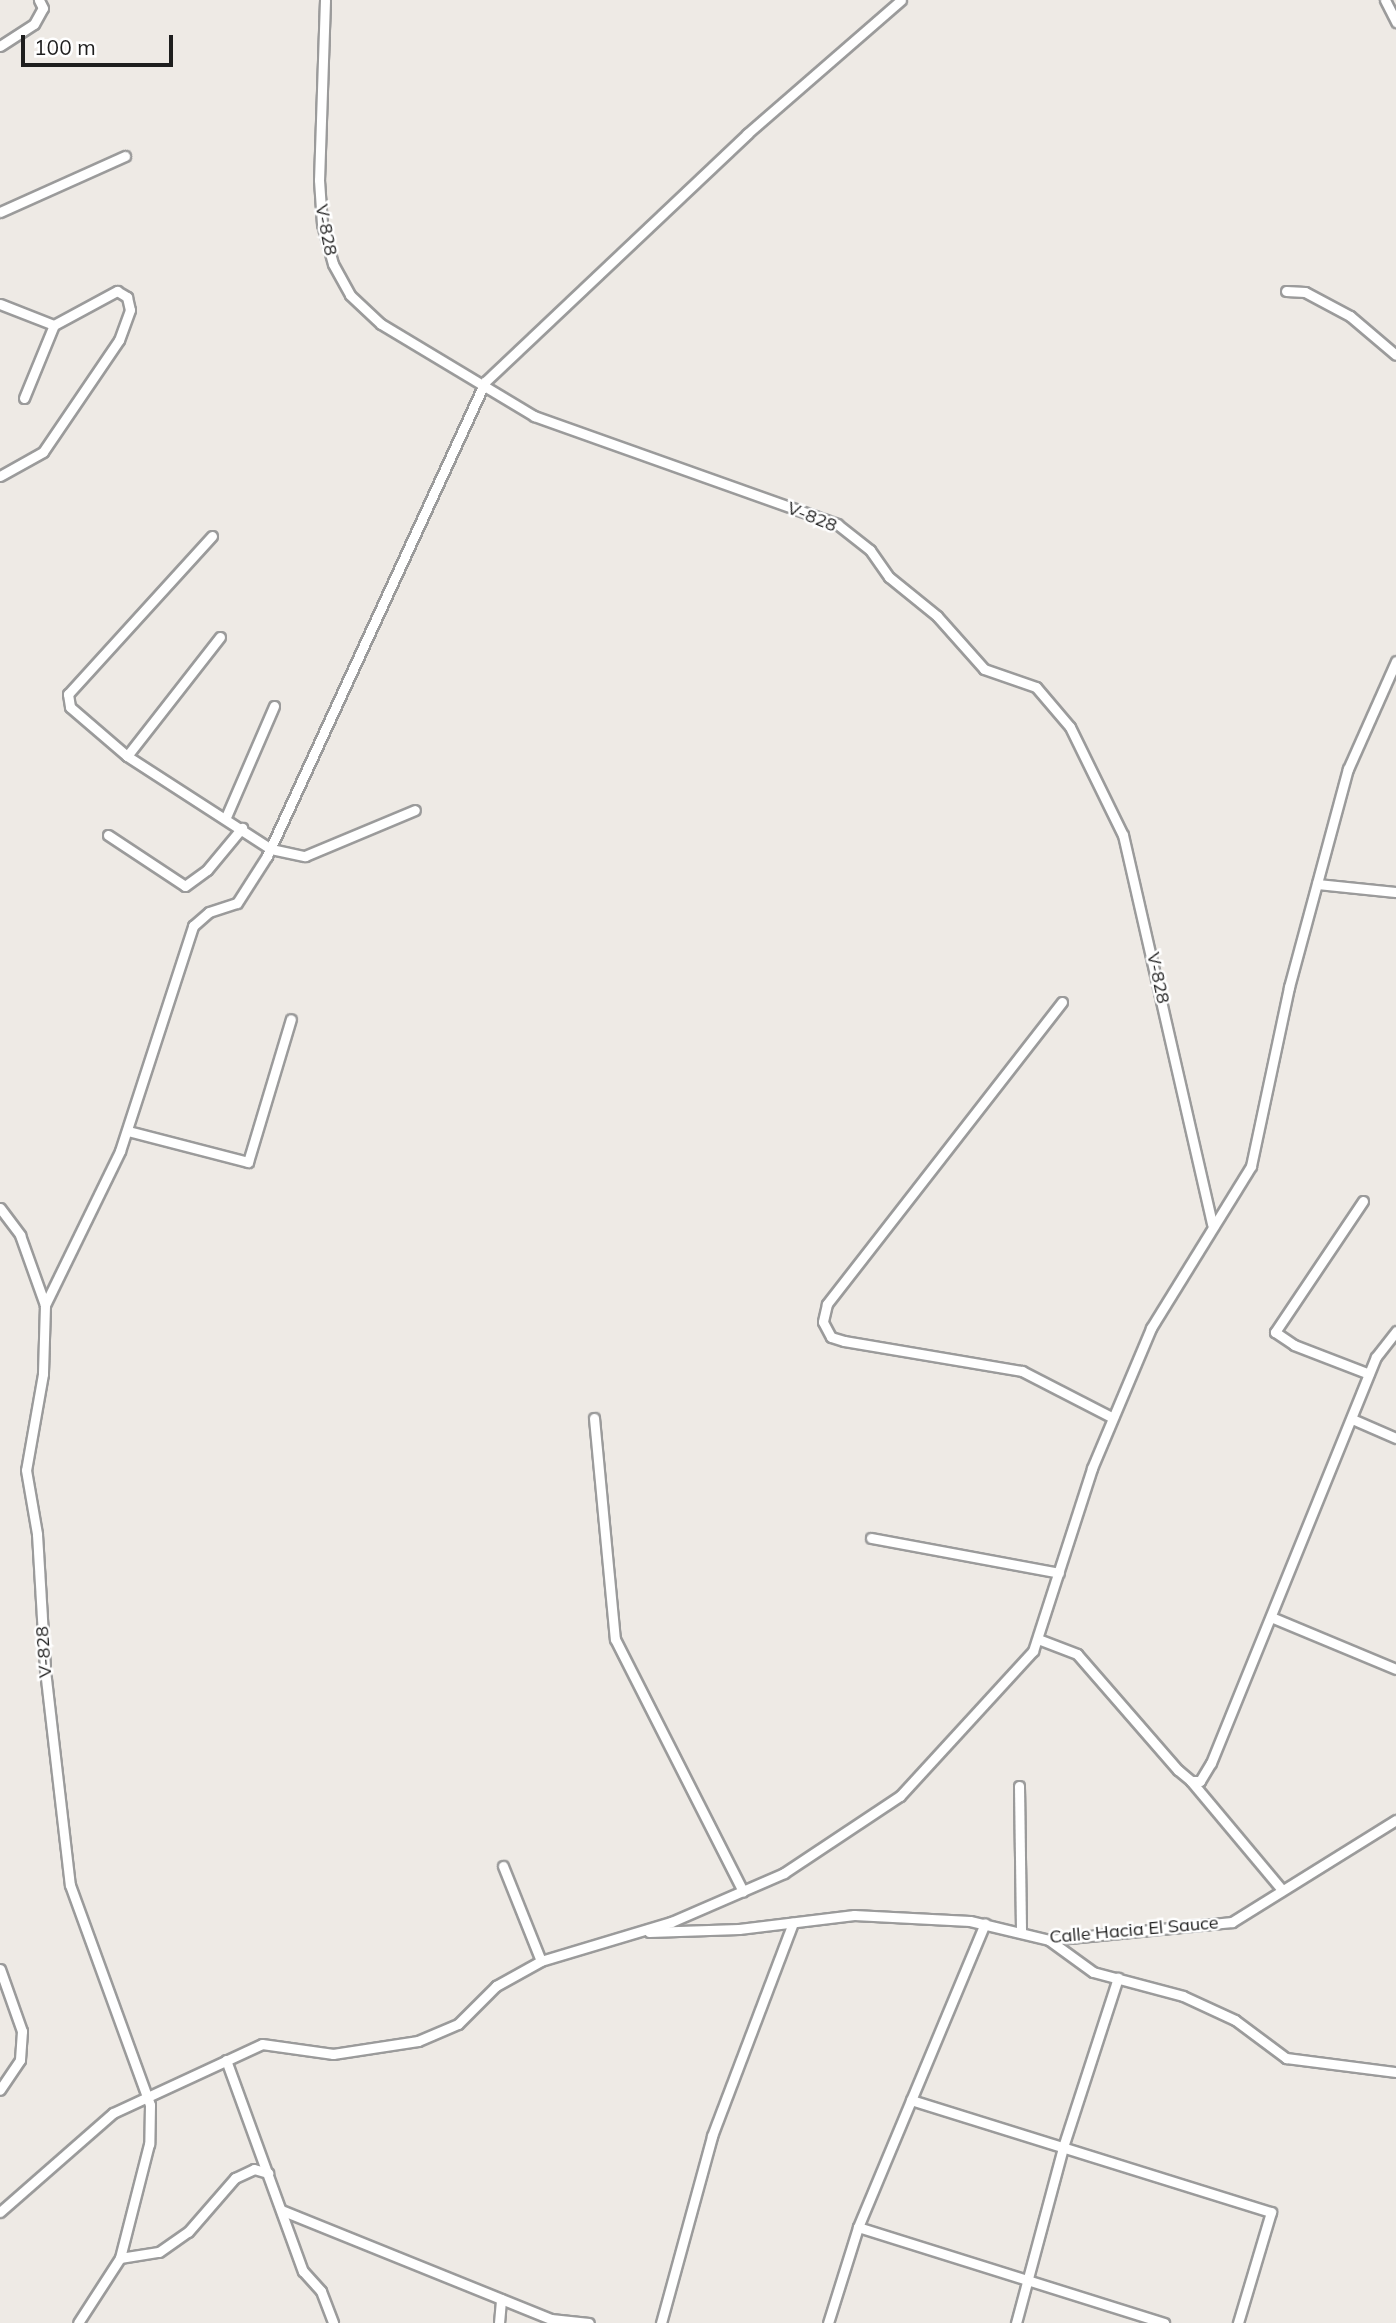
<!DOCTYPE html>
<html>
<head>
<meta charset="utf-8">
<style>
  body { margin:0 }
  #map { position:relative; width:1396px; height:2323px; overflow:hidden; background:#eeeae5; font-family:Mulish,sans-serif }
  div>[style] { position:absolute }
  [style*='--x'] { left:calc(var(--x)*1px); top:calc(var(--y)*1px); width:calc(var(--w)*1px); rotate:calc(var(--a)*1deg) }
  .roads { filter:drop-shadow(2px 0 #9b9b9b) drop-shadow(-2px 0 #9b9b9b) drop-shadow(0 2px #9b9b9b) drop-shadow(0 -2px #9b9b9b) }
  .minor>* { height:9px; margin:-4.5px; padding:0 4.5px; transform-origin:4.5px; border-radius:4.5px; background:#fff }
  span { translate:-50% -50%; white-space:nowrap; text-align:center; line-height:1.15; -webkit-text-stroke:5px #fff; paint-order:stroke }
  .street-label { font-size:18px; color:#1e1e1e }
  .scale { position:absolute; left:21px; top:35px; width:152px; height:32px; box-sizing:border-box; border:4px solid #1e1e1e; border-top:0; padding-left:9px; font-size:21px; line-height:24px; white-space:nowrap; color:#1e1e1e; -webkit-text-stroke:5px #fff; paint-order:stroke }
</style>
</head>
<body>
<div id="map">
  <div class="roads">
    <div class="minor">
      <div style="--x:325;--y:0;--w:180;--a:91.9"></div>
      <div style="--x:319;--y:180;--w:44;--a:86.1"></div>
      <div style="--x:322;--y:224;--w:41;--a:74.6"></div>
      <div style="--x:333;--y:264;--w:35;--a:61"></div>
      <div style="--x:350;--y:295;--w:42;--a:43.1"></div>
      <div style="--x:381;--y:324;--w:179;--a:31"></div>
      <div style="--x:534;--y:416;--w:322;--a:19.6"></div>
      <div style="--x:837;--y:524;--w:42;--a:38.2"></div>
      <div style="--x:870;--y:550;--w:33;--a:55"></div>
      <div style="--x:889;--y:577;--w:62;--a:39.1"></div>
      <div style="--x:937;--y:616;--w:71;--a:48.4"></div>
      <div style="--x:984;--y:669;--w:55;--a:19.1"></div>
      <div style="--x:1036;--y:687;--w:52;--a:49.6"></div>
      <div style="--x:1070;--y:727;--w:120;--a:63.9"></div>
      <div style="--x:1123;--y:835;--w:399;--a:77.1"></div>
      <div style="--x:1385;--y:0;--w:25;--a:63"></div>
      <div style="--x:0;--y:46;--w:40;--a:-32.9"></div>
      <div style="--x:34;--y:24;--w:18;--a:-61"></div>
      <div style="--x:43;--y:8;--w:9;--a:-117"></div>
      <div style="--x:0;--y:212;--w:137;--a:-24.1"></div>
      <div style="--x:1286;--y:291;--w:19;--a:3"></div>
      <div style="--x:1305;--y:292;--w:51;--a:28.1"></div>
      <div style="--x:1350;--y:316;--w:60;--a:40.3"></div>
      <div style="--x:0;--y:304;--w:58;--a:21.3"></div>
      <div style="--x:54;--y:325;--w:72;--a:-28.4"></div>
      <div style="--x:117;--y:291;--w:12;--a:31"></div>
      <div style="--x:127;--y:297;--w:13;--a:77"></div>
      <div style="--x:130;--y:310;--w:32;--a:110"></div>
      <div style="--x:119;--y:340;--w:135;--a:124.2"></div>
      <div style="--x:43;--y:452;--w:49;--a:150.8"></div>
      <div style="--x:24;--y:398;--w:79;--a:-67.7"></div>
      <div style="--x:212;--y:536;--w:214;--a:132.3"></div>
      <div style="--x:68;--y:694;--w:13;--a:81"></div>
      <div style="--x:70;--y:707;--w:75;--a:40.7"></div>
      <div style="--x:127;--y:756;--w:171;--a:32.9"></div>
      <div style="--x:271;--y:849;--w:35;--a:12"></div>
      <div style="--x:305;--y:856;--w:119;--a:-22.7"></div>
      <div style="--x:127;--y:756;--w:151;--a:-52"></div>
      <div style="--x:226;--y:817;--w:121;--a:-66.6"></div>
      <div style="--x:108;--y:835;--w:92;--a:33.5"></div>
      <div style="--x:185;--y:886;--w:27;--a:-36"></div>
      <div style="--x:207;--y:870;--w:55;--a:-50.2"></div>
      <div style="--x:1317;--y:884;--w:79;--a:5.8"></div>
      <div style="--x:1062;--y:1002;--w:383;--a:127.9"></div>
      <div style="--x:827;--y:1304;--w:18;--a:103"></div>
      <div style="--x:823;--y:1322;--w:17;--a:62"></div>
      <div style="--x:831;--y:1337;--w:14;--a:17"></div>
      <div style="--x:844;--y:1341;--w:181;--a:9.6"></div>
      <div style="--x:1022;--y:1371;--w:102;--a:27.3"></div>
      <div style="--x:128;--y:1131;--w:124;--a:14.5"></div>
      <div style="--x:248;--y:1162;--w:149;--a:-73.3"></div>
      <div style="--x:1363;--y:1201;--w:158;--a:123.9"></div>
      <div style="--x:1275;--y:1332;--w:23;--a:34"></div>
      <div style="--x:1294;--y:1345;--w:80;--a:21.1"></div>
      <div style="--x:0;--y:1208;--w:34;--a:53"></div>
      <div style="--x:20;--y:1235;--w:74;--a:70.3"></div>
      <div style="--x:45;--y:1305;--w:69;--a:91.7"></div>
      <div style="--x:43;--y:1374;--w:97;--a:100"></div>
      <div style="--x:26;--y:1470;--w:65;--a:80.2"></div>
      <div style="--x:37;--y:1534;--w:136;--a:86.6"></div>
      <div style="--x:45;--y:1670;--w:216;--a:83.4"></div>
      <div style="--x:70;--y:1885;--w:234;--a:70"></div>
      <div style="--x:150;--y:2105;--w:39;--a:91"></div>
      <div style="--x:149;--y:2144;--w:118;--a:104.3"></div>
      <div style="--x:120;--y:2258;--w:77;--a:122.9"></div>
      <div style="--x:45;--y:1305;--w:171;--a:-64"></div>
      <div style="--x:120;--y:1151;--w:237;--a:-72"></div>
      <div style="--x:193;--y:926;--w:21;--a:-41"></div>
      <div style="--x:209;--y:912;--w:29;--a:-18"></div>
      <div style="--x:237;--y:903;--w:56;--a:-57.4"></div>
      <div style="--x:267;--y:856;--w:522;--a:-65.3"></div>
      <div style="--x:485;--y:382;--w:361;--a:-43.4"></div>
      <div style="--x:747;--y:134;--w:204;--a:-41"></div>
      <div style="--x:594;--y:1418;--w:222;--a:84.6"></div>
      <div style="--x:615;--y:1639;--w:283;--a:63.1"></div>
      <div style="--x:1352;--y:1419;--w:48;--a:23.4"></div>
      <div style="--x:871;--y:1538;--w:191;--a:10.5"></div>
      <div style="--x:1271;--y:1617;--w:135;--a:22.6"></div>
      <div style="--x:1038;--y:1639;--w:42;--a:21"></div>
      <div style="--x:1077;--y:1654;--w:154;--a:49"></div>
      <div style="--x:1178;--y:1770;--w:17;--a:40"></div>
      <div style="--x:1191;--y:1781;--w:9;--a:0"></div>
      <div style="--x:1200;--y:1781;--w:21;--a:-59"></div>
      <div style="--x:1211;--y:1763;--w:438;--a:-67.9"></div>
      <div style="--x:1376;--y:1357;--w:33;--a:-52"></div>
      <div style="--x:1191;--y:1781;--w:142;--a:50.1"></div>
      <div style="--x:1019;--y:1786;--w:147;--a:89.2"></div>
      <div style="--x:503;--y:1866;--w:102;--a:68.2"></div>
      <div style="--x:649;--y:1932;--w:90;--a:-1.9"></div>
      <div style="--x:739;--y:1929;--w:116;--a:-6.9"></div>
      <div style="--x:854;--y:1915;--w:116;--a:3"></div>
      <div style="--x:970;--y:1921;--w:81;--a:13.5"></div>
      <div style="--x:1049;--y:1940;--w:184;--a:-5.6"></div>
      <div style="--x:1232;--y:1922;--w:193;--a:-31.9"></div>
      <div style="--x:1049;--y:1940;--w:54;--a:36"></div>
      <div style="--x:1093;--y:1972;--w:93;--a:14.9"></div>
      <div style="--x:1183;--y:1996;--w:57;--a:24.8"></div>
      <div style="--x:1235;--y:2020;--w:64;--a:36.7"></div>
      <div style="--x:1286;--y:2058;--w:111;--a:7.3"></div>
      <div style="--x:0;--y:1969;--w:66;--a:70.5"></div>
      <div style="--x:22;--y:2031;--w:29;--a:94"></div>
      <div style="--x:20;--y:2060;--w:36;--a:124"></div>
      <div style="--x:226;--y:2060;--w:225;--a:70"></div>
      <div style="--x:303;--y:2271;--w:27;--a:48"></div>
      <div style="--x:321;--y:2291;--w:34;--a:69"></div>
      <div style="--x:911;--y:2100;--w:377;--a:17.3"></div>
      <div style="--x:1271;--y:2212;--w:116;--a:106.6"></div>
      <div style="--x:281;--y:2210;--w:291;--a:22"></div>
      <div style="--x:551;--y:2319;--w:38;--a:6"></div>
      <div style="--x:0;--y:2212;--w:150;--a:-41.2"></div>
      <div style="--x:113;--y:2113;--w:164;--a:-24.8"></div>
      <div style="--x:262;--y:2044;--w:72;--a:8"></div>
      <div style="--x:333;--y:2054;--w:86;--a:-8.7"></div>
      <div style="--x:418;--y:2041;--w:43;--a:-23"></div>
      <div style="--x:458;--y:2024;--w:54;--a:-45"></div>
      <div style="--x:496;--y:1986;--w:51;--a:-29.1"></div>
      <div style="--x:541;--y:1961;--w:136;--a:-16.7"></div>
      <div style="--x:671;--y:1922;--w:123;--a:-23.4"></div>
      <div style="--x:784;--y:1873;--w:139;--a:-33.6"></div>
      <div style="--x:900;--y:1796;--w:197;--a:-47.5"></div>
      <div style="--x:1033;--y:1651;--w:192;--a:-72.1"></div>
      <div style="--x:1092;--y:1468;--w:152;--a:-67.1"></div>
      <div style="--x:1151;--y:1328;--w:190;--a:-58.3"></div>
      <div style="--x:1251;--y:1166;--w:183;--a:-78"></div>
      <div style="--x:1289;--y:987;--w:226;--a:-74.9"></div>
      <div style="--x:1348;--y:769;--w:118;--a:-66"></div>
      <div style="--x:858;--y:2227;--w:321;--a:17.4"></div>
      <div style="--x:120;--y:2258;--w:39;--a:-9"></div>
      <div style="--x:159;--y:2252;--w:35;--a:-35"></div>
      <div style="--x:188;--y:2232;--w:72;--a:-49"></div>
      <div style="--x:235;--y:2178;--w:21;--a:-25"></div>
      <div style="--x:254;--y:2169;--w:15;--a:16"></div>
      <div style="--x:499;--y:2323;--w:24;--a:-85"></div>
      <div style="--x:661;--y:2323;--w:194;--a:-74.7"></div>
      <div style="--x:712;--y:2136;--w:228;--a:-69.2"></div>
      <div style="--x:828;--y:2323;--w:101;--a:-72.6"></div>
      <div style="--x:858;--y:2227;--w:329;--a:-67.3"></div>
      <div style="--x:1016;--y:2323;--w:182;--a:-75"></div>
      <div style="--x:1063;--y:2147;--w:178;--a:-72"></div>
    </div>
  </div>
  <div class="street-label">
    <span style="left:326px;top:230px;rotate:79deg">V-828</span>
    <span style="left:812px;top:517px;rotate:22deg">V-828</span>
    <span style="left:1158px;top:978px;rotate:78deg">V-828</span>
    <span style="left:44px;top:1652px;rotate:-94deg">V-828</span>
    <span style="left:1134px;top:1930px;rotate:-5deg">Calle Hacia El Sauce</span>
  </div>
  <div class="scale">100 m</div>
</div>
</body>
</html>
